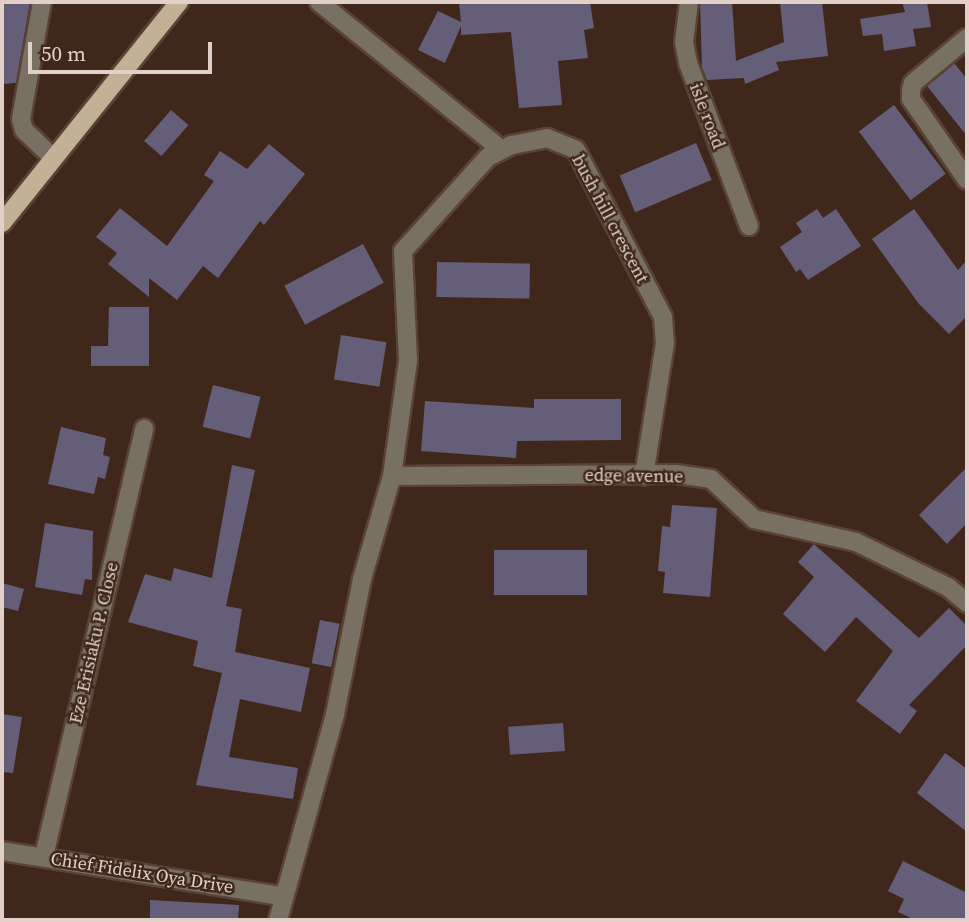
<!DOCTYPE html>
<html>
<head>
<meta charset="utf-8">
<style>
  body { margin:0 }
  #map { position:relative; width:969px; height:922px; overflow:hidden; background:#40271b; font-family:"Source Serif 4",serif }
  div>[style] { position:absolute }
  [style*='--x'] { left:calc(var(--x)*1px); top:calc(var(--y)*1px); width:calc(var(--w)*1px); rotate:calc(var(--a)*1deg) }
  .building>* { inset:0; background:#655e78; transform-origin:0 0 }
  .roads { filter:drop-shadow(2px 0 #5a4237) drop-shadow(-2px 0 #5a4237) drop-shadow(0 2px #5a4237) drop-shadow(0 -2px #5a4237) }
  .minor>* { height:18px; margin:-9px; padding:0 9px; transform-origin:9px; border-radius:9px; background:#787062 }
  .major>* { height:18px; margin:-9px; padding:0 9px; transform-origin:9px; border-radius:9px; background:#c2b194 }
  span { translate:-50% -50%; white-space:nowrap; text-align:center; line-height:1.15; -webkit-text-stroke:5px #40271b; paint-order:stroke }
  .street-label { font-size:18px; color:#e0d0c8 }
  .frame { position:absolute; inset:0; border:4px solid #e0d0c8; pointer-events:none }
  .scale { position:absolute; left:28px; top:42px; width:184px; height:32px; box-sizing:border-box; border:4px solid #e0d0c8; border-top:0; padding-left:9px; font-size:21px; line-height:24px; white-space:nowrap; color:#e0d0c8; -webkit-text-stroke:5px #40271b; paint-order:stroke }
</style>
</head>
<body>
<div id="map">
  <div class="building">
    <div style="clip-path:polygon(2px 2px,30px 2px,16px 83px,2px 84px)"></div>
    <div style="clip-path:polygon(459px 2px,590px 2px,594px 28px,584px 30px,588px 58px,558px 61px,562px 105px,519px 108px,511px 32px,461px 35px,461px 26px,445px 63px,418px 50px,438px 11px,461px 22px)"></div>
    <div style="clip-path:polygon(700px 2px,732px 2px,736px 61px,784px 42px,780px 2px,822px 2px,828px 56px,776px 62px,779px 70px,745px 84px,744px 78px,707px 80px,702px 68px)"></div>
    <div style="clip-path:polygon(902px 2px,927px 2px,931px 27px,913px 29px,916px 46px,884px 51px,882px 34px,863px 36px,860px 19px,905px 12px)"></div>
    <div style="clip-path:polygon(954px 63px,967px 79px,967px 136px,927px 86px)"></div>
    <div style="left:894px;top:105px;width:86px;height:44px;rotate:53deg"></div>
    <div style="left:171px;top:110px;width:23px;height:41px;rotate:41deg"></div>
    <div style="left:696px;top:143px;width:40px;height:83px;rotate:67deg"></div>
    <div style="clip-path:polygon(269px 144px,305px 174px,264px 225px,260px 221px,218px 278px,203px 266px,177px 300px,149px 278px,149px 297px,108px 264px,117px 253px,96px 237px,120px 208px,167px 246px,214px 181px,204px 175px,220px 151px,247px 169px)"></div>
    <div style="clip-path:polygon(817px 209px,823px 218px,836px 209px,861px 246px,808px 280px,800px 269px,796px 272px,780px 247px,802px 232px,796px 223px)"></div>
    <div style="clip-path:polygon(914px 209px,958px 270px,967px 260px,967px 316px,949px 334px,919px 304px,872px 239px)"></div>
    <div style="left:363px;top:244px;width:44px;height:89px;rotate:62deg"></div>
    <div style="left:437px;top:262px;width:93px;height:35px;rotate:1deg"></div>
    <div style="clip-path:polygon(109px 307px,149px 307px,149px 366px,91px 366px,91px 346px,108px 346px)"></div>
    <div style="left:341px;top:335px;width:46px;height:45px;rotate:9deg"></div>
    <div style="left:213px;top:385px;width:49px;height:43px;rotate:14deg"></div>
    <div style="clip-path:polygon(534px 399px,621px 399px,621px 440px,517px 441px,516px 458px,421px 451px,425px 401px,534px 408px)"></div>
    <div style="clip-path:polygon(61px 427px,106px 438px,103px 455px,110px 457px,105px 479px,98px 477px,94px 494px,48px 484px)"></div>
    <div style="clip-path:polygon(232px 465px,255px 470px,226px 606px,242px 609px,235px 652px,310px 668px,301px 712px,240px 699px,229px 757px,298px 768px,293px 799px,196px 785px,222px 673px,193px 666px,198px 641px,128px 622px,145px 574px,171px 581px,174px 568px,212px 578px)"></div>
    <div style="clip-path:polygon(967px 467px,967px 523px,947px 544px,919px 515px)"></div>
    <div style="clip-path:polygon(672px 505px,717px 508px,710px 597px,663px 593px,665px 572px,658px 571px,662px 526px,670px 527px)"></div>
    <div style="clip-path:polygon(45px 523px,93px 531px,92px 580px,85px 579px,82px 595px,35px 587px)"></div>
    <div style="clip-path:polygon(814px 544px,919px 638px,949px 608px,967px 626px,967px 645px,909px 705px,917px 711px,900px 734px,856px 701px,893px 651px,856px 617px,825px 652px,783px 614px,814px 577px,798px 562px)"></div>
    <div style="left:587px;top:550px;width:45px;height:93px;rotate:90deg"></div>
    <div style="clip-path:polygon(2px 583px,24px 589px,18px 611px,2px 607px)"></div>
    <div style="left:320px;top:620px;width:20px;height:44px;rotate:11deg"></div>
    <div style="clip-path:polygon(2px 714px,22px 717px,13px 773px,2px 772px)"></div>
    <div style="left:563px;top:723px;width:28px;height:55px;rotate:86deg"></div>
    <div style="clip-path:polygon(945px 753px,967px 769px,967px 832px,917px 793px)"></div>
    <div style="clip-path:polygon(903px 861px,967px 893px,967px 920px,915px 920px,898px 912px,904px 899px,888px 891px)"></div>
    <div style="clip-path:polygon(150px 900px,239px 905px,238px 920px,150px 920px)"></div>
  </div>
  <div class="roads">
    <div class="minor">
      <div style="--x:42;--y:2;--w:119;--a:100.2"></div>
      <div style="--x:21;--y:119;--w:11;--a:75"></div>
      <div style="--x:24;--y:130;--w:39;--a:44"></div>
      <div style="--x:319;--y:2;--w:235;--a:39"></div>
      <div style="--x:689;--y:2;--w:40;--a:97.1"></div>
      <div style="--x:684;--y:42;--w:21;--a:79"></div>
      <div style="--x:688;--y:63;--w:174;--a:69.5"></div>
      <div style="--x:967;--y:38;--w:70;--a:140.2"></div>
      <div style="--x:913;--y:83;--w:7;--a:106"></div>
      <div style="--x:911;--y:90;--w:9;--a:90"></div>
      <div style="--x:911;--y:99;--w:98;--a:55.3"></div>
      <div style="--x:392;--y:476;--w:284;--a:-0.4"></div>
      <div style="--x:676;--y:474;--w:35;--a:8"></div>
      <div style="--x:711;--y:479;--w:59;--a:42.9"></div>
      <div style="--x:754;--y:519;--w:105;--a:12.7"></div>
      <div style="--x:856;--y:542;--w:102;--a:26.1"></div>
      <div style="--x:948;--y:587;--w:25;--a:40"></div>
      <div style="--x:2;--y:851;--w:283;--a:9.2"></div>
      <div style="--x:44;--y:856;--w:439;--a:-76.8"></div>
      <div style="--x:278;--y:920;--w:214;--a:-74.5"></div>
      <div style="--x:335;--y:714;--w:138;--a:-78.7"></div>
      <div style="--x:362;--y:579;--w:107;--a:-73.8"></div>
      <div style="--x:392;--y:476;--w:116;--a:-82.1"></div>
      <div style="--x:408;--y:361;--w:110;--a:-92.6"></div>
      <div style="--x:403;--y:251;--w:127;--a:-47.9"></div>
      <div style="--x:488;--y:157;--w:27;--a:-27"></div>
      <div style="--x:512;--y:145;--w:36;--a:-11"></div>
      <div style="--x:547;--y:138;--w:31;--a:22"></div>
      <div style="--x:576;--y:150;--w:188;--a:62.5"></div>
      <div style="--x:663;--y:317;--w:26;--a:86"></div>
      <div style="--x:665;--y:343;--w:134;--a:99"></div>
    </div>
    <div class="major">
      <div style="--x:2;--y:223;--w:283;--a:-51.3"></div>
    </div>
  </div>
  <div class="street-label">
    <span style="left:707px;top:116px;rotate:69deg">isle road</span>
    <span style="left:610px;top:219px;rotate:62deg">bush hill crescent</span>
    <span style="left:634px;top:476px;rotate:1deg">edge avenue</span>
    <span style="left:94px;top:643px;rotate:-77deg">Eze Erisiaku P. Close</span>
    <span style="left:142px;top:873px;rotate:9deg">Chief Fidelix Oya Drive</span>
  </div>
  <div class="frame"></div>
  <div class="scale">50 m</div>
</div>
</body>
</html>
